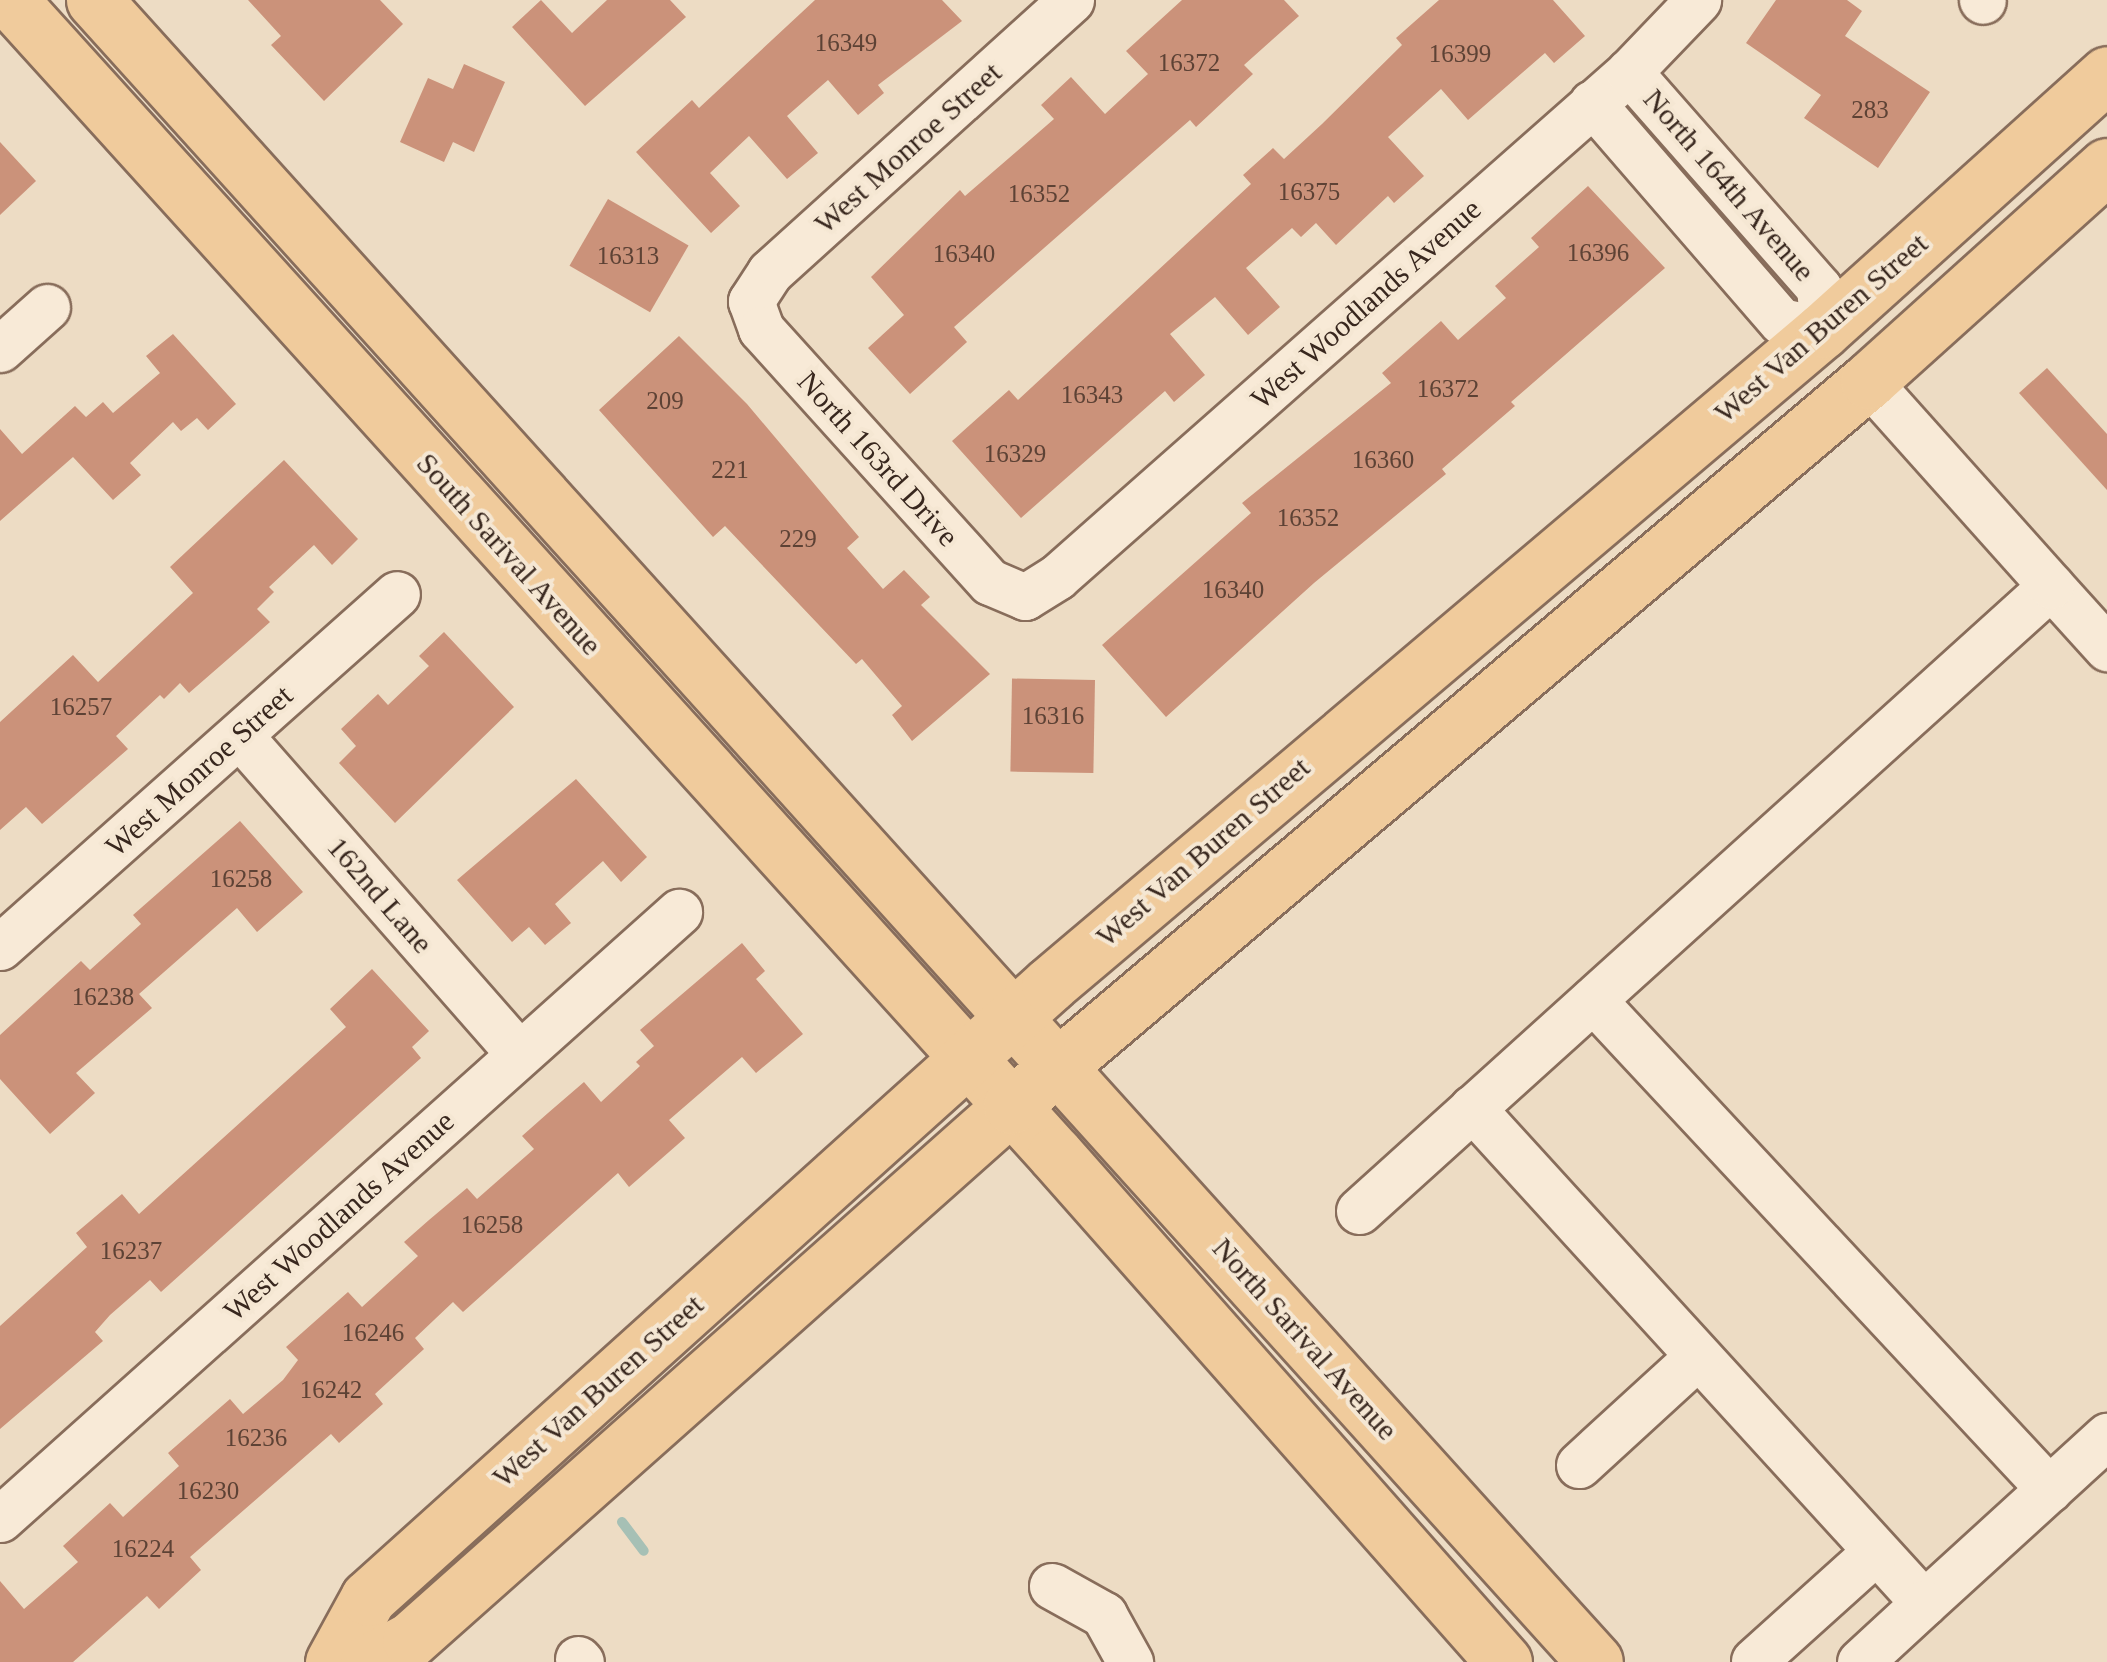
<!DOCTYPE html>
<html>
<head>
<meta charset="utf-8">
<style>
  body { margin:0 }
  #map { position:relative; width:2107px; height:1662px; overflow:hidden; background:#eddcc4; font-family:"Times New Roman",serif }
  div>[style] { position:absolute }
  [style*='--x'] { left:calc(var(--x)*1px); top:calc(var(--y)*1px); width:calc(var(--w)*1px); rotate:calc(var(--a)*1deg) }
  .stream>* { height:10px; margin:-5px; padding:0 5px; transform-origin:5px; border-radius:5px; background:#a6c0b5 }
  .building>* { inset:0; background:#cb927a; transform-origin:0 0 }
  .roads { filter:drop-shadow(2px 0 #886d5b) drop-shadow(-2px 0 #886d5b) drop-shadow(0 2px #886d5b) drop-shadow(0 -2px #886d5b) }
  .minor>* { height:45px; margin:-22.5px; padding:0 22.5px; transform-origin:22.5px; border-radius:22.5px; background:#f8ead7 }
  .major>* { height:55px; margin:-27.5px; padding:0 27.5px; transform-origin:27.5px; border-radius:27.5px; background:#f0cb9c }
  span { translate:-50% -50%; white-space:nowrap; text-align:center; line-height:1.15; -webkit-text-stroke:8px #f5e7d3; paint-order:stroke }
  .number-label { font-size:25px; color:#5d4235 }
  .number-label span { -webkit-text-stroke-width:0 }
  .street-label { font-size:30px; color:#38271e }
</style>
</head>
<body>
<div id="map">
  <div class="stream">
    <div style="--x:622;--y:1522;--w:36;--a:53"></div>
  </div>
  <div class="building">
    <div style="clip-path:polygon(248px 0,380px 0,403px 24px,324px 101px,271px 45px,281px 36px)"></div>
    <div style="clip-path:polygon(541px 0,572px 33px,607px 0,670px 0,686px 17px,585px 106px,512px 27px)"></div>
    <div style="clip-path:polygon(815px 0,942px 0,962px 21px,878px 85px,884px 93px,858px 115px,828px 80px,787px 116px,818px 153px,787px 179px,749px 136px,710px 173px,740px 206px,711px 233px,636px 152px,692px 100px,699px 108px)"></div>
    <div style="clip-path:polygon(1182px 0,1284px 0,1299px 16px,1244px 65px,1253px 74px,1196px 127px,1190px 120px,954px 327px,967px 342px,910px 394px,868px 348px,904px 315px,871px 277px,960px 190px,965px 196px,1054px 119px,1041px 105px,1071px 77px,1105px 114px,1148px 74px,1126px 51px)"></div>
    <div style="clip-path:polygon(1439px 0,1553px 0,1585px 36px,1554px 63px,1545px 53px,1468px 120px,1441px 89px,1388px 137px,1424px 176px,1394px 203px,1388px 196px,1336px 245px,1316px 223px,1301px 237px,1292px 228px,1246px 268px,1280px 307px,1248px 335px,1215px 297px,1170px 334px,1205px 375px,1174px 402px,1165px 391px,1021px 518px,952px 441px,1009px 390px,1018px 400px,1251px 184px,1243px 175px,1273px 148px,1284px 159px,1322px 124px,1402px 45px,1396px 38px)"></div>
    <div style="clip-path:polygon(1776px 0,1847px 0,1862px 11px,1845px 36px,1930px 92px,1878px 168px,1804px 118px,1821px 95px,1746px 43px)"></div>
    <div style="clip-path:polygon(464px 64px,505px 82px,474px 152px,453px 142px,444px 162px,400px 142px,428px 78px,453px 89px)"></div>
    <div style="clip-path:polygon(0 142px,36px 181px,0 215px)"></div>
    <div style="clip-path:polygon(1588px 186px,1665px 268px,1511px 402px,1515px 406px,1442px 469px,1446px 474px,1314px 583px,1166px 717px,1102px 645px,1251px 513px,1242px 503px,1391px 383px,1382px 373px,1441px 321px,1458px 340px,1506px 298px,1495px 286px,1539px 247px,1531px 238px)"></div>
    <div style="left:608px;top:199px;width:93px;height:77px;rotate:30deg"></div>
    <div style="clip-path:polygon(173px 334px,236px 404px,208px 430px,197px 418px,181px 431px,173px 422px,130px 463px,141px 475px,113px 500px,73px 457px,0 521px,0 429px,22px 454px,75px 406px,86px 417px,103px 402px,113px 413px,160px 373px,146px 356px)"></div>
    <div style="clip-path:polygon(679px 336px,747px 404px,859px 537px,847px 548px,883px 589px,904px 570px,930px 597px,921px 605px,990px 674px,912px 741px,892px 715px,902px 706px,862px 659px,856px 664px,725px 526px,713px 537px,599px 410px)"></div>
    <div style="clip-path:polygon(2047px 368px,2107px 434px,2107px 490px,2019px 393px)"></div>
    <div style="clip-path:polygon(284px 460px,358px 539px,332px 565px,314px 545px,269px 587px,274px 592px,257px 609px,270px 622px,243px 646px,189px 693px,180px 683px,164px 699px,160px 695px,116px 736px,128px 749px,42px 824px,26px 807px,0 830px,0 722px,73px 655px,98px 682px,193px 593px,170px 567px)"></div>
    <div style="clip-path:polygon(444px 632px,514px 707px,395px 823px,339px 763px,356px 746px,341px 729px,378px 694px,388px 705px,429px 666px,419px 656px)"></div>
    <div style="left:1095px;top:680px;width:93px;height:83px;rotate:91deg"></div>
    <div style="clip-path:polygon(576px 779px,647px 857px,621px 882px,603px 861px,555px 904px,571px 923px,545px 945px,529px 927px,512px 942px,457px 880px)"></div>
    <div style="clip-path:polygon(240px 821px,303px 892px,257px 932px,237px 908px,139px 994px,152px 1008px,76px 1073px,95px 1093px,50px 1134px,0 1079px,0 1035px,81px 961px,90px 970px,141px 924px,133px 915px)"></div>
    <div style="clip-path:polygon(742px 943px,765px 971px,756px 979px,803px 1034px,756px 1073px,742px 1057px,669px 1120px,685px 1138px,629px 1187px,618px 1173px,463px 1312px,453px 1302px,415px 1338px,424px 1349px,375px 1394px,383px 1404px,339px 1443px,331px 1434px,190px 1557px,201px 1570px,159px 1609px,147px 1596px,73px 1662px,0 1662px,0 1581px,24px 1609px,78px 1562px,63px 1546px,110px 1503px,123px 1517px,179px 1466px,168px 1453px,230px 1399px,243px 1414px,283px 1380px,298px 1360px,286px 1347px,348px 1292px,362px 1307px,418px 1256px,404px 1242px,429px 1220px,467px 1188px,477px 1199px,534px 1149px,522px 1136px,548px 1113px,584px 1082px,601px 1102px,640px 1066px,636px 1062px,654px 1046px,640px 1030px)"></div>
    <div style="clip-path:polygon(372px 969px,429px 1031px,412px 1047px,421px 1058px,161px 1292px,150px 1280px,110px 1315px,95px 1332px,103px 1341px,0 1429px,0 1326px,87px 1247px,76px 1233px,122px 1194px,139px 1214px,346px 1027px,330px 1009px)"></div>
  </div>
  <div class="roads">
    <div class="minor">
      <div style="--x:1071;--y:0;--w:406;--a:137.9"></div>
      <div style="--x:770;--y:272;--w:35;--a:123"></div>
      <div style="--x:751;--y:301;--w:30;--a:70"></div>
      <div style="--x:761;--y:329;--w:341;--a:47.9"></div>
      <div style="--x:990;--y:582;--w:38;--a:23"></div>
      <div style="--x:1025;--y:597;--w:38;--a:-32"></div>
      <div style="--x:1057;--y:577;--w:763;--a:-41.44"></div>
      <div style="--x:1629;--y:72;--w:100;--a:-46.2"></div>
      <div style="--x:1982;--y:0;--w:1;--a:45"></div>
      <div style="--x:1592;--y:103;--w:289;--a:49.1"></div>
      <div style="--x:1781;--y:321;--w:43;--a:12.1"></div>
      <div style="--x:1823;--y:330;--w:42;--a:-95.4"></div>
      <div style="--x:1819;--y:288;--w:288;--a:-131.3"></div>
      <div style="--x:0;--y:349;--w:63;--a:-41.8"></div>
      <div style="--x:2051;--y:586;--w:84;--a:47.9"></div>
      <div style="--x:240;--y:736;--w:423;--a:48.7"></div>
      <div style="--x:0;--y:947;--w:531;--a:-41.64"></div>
      <div style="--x:1593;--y:1000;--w:669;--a:47"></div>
      <div style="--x:1472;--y:1108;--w:670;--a:47.6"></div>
      <div style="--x:1924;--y:1603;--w:248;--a:-42.4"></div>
      <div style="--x:1359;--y:1211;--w:932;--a:-42.09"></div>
      <div style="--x:2051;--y:586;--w:275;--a:-131.8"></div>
      <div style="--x:1579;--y:1465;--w:161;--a:-42.5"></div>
      <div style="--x:0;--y:1519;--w:911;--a:-41.8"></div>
      <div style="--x:1052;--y:1586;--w:60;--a:29.1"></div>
      <div style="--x:1104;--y:1615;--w:54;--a:61"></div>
      <div style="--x:578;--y:1659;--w:4;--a:45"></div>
      <div style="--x:1754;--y:1661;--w:164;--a:-42"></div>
      <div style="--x:1860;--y:1662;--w:87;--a:-42.7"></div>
    </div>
    <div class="major">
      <div style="--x:10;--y:0;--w:1557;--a:47.84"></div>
      <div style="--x:1055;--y:1154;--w:678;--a:48.53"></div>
      <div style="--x:94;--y:0;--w:2239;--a:47.91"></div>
      <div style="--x:333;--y:1662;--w:73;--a:-61.3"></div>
      <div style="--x:368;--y:1598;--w:916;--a:-41.99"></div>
      <div style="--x:1049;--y:985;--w:1014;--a:-40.24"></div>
      <div style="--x:1823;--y:330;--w:382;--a:-42"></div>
      <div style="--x:368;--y:1662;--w:47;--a:-27.6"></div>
      <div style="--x:410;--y:1640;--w:804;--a:-41.62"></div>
      <div style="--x:1011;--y:1106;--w:1123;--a:-40.23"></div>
      <div style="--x:1868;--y:381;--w:321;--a:-42"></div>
    </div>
  </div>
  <div class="number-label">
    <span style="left:846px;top:43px">16349</span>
    <span style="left:1460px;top:54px">16399</span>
    <span style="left:1189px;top:63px">16372</span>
    <span style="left:1870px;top:110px">283</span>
    <span style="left:1309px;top:192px">16375</span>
    <span style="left:1039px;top:194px">16352</span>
    <span style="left:1598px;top:253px">16396</span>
    <span style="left:964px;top:254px">16340</span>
    <span style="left:628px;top:256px">16313</span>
    <span style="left:1448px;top:389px">16372</span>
    <span style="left:1092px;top:395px">16343</span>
    <span style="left:665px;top:401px">209</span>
    <span style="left:1015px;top:454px">16329</span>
    <span style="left:1383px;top:460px">16360</span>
    <span style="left:730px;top:470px">221</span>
    <span style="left:1308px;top:518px">16352</span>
    <span style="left:798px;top:539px">229</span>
    <span style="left:1233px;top:590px">16340</span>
    <span style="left:81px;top:707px">16257</span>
    <span style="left:1053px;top:716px">16316</span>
    <span style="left:241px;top:879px">16258</span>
    <span style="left:103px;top:997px">16238</span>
    <span style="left:492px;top:1225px">16258</span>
    <span style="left:131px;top:1251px">16237</span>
    <span style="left:373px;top:1333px">16246</span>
    <span style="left:331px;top:1390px">16242</span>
    <span style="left:256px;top:1438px">16236</span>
    <span style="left:208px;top:1491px">16230</span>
    <span style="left:143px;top:1549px">16224</span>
  </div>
  <div class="street-label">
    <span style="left:908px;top:148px;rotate:-42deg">West Monroe Street</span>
    <span style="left:1729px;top:185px;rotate:49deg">North 164th Avenue</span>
    <span style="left:1366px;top:304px;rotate:-42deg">West Woodlands Avenue</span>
    <span style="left:1821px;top:328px;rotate:-41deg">West Van Buren Street</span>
    <span style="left:878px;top:459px;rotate:48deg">North 163rd Drive</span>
    <span style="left:509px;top:554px;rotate:48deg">South Sarival Avenue</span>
    <span style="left:199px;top:771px;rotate:-42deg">West Monroe Street</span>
    <span style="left:1203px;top:852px;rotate:-41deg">West Van Buren Street</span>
    <span style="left:380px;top:895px;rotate:49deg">162nd Lane</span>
    <span style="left:339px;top:1216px;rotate:-42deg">West Woodlands Avenue</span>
    <span style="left:1305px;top:1339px;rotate:48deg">North Sarival Avenue</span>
    <span style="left:598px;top:1391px;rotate:-42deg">West Van Buren Street</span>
  </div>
</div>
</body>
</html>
